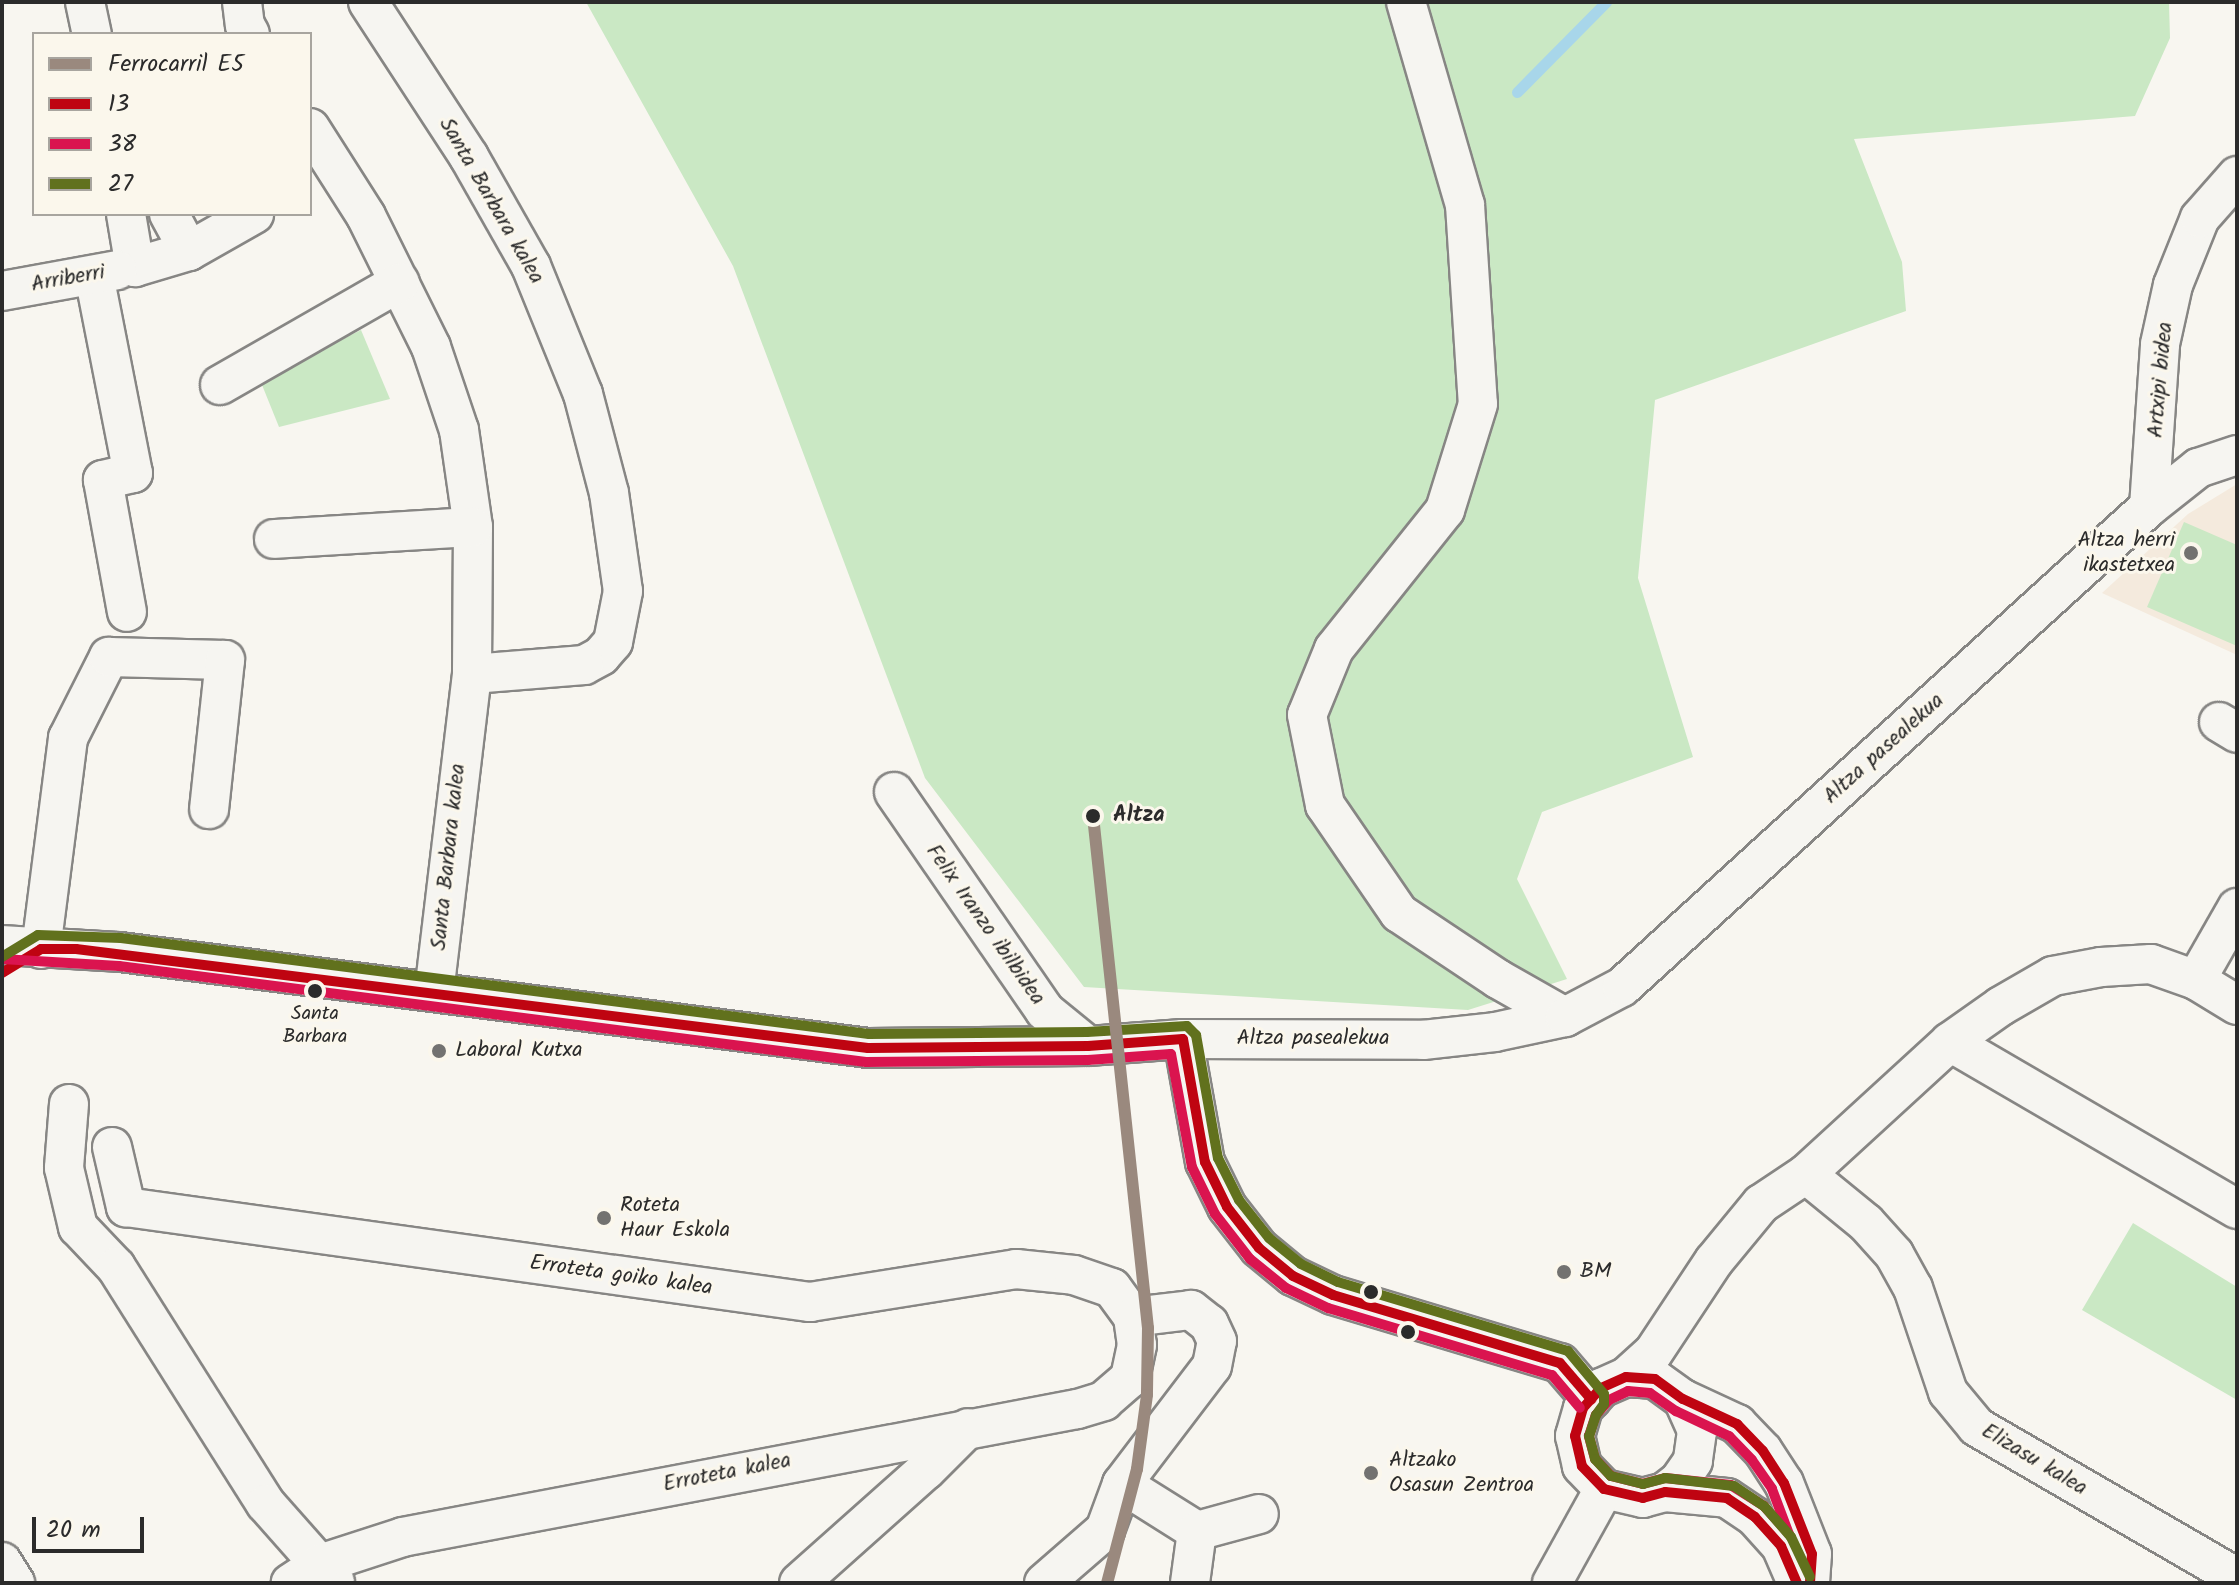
<!DOCTYPE html>
<html>
<head>
<meta charset="utf-8">
<style>
  body { margin:0 }
  #map { position:relative; width:2239px; height:1585px; overflow:hidden; background:#f8f6f0; font-family:Kalam,sans-serif }
  div>[style] { position:absolute }
  [style*='--x'] { left:calc(var(--x)*1px); top:calc(var(--y)*1px); width:calc(var(--w)*1px); rotate:calc(var(--a)*1deg) }
  .built>* { inset:0; background:#f4eadd }
  .green>* { inset:0; background:#cae8c4 }
  .stream>* { height:11px; margin:-5.5px; padding:0 5.5px; transform-origin:5.5px; border-radius:5.5px; background:#a8d6ea }
  .roads { filter:drop-shadow(2px 0 #878684) drop-shadow(-2px 0 #878684) drop-shadow(0 2px #878684) drop-shadow(0 -2px #878684) }
  .minor>* { height:38px; margin:-19px; padding:0 19px; transform-origin:19px; border-radius:19px; background:#f6f5f1 }
  .bus-1>* { height:10px; margin:-5px; padding:0 5px; transform-origin:5px; border-radius:5px; background:#bf0411 }
  .bus-2>* { height:10px; margin:-5px; padding:0 5px; transform-origin:5px; border-radius:5px; background:#da144f }
  .bus-3>* { height:10px; margin:-5px; padding:0 5px; transform-origin:5px; border-radius:5px; background:#61711d }
  .rail-1>* { height:12px; margin:-6px; padding:0 6px; transform-origin:6px; border-radius:6px; background:#9a897e }
  .dots>* { width:22px; height:22px; translate:-50% -50%; box-sizing:border-box; border:4px solid #fbf7ec; border-radius:50% }
  span { translate:-50% -50%; white-space:nowrap; text-align:center; line-height:1.15; -webkit-text-stroke:6px #fbf7ec; paint-order:stroke }
  .bus-label { font-size:20px; color:#2b2b2b }
  .street-label { font-size:22px; color:#2b2b2b }
  .poi-label { font-size:22px; color:#2b2b2b }
  .right { translate:-100% -50%; text-align:right }
  .left { translate:0 -50%; text-align:left }
  .stop-label { font-size:22px; color:#2b2b2b; font-weight:700 }
  .frame { position:absolute; inset:0; border:4px solid #2b2b2b; pointer-events:none }
  .legend { position:absolute; left:32px; top:32px; width:280px; height:184px; box-sizing:border-box; background:#fbf7ec; border:2px solid #a8a59f; margin:0; padding:10px 14px; list-style:none; font-size:24px; color:#2b2b2b }
  .legend li { display:flex; align-items:center; gap:16px; height:40px }
  .legend b { width:40px; border:2px solid #a8a59f }
  .scale { position:absolute; left:32px; top:1517px; width:112px; height:36px; box-sizing:border-box; border:4px solid #2b2b2b; border-top:0; padding-left:10px; font-size:24px; line-height:28px; white-space:nowrap; color:#2b2b2b; -webkit-text-stroke:6px #fbf7ec; paint-order:stroke }
</style>
</head>
<body>
<div id="map">
  <div class="built">
    <div style="clip-path:polygon(2237px 484px,2237px 655px,2102px 593px,2188px 514px)"></div>
  </div>
  <div class="green">
    <div style="clip-path:polygon(586px 2px,2169px 2px,2170px 38px,2135px 116px,1854px 139px,1902px 262px,1906px 311px,1655px 400px,1638px 578px,1693px 757px,1542px 812px,1517px 879px,1567px 979px,1468px 1010px,1084px 987px,925px 778px,733px 266px)"></div>
    <div style="clip-path:polygon(361px 330px,390px 399px,279px 427px,260px 380px)"></div>
    <div style="clip-path:polygon(2184px 522px,2237px 545px,2237px 646px,2147px 607px)"></div>
    <div style="clip-path:polygon(2133px 1223px,2237px 1287px,2237px 1400px,2082px 1310px)"></div>
  </div>
  <div class="stream">
    <div style="--x:1517;--y:92;--w:127;--a:-45.3"></div>
  </div>
  <div class="roads">
    <div class="minor">
      <div style="--x:85;--y:2;--w:33;--a:78"></div>
      <div style="--x:242;--y:2;--w:23;--a:83"></div>
      <div style="--x:245;--y:25;--w:10;--a:61"></div>
      <div style="--x:368;--y:2;--w:185;--a:56.9"></div>
      <div style="--x:469;--y:157;--w:125;--a:60.4"></div>
      <div style="--x:531;--y:266;--w:138;--a:67.9"></div>
      <div style="--x:583;--y:394;--w:102;--a:75.3"></div>
      <div style="--x:609;--y:493;--w:99;--a:81.9"></div>
      <div style="--x:623;--y:591;--w:52;--a:101.1"></div>
      <div style="--x:613;--y:642;--w:18;--a:131"></div>
      <div style="--x:601;--y:656;--w:19;--a:152"></div>
      <div style="--x:584;--y:665;--w:112;--a:175.4"></div>
      <div style="--x:1406;--y:2;--w:211;--a:73.8"></div>
      <div style="--x:1465;--y:205;--w:199;--a:86.3"></div>
      <div style="--x:1478;--y:404;--w:111;--a:107.3"></div>
      <div style="--x:1445;--y:510;--w:178;--a:128.6"></div>
      <div style="--x:1334;--y:649;--w:71;--a:112.2"></div>
      <div style="--x:1307;--y:715;--w:92;--a:78.7"></div>
      <div style="--x:1325;--y:805;--w:131;--a:55.6"></div>
      <div style="--x:1399;--y:913;--w:119;--a:33.7"></div>
      <div style="--x:1498;--y:979;--w:77;--a:29.6"></div>
      <div style="--x:310;--y:128;--w:104;--a:57.5"></div>
      <div style="--x:366;--y:216;--w:146;--a:63.6"></div>
      <div style="--x:431;--y:347;--w:88;--a:71.4"></div>
      <div style="--x:459;--y:430;--w:98;--a:81.8"></div>
      <div style="--x:473;--y:527;--w:147;--a:90.4"></div>
      <div style="--x:472;--y:674;--w:320;--a:96.8"></div>
      <div style="--x:126;--y:214;--w:54;--a:80.4"></div>
      <div style="--x:135;--y:267;--w:56;--a:-16.5"></div>
      <div style="--x:189;--y:251;--w:42;--a:-118.4"></div>
      <div style="--x:189;--y:251;--w:75;--a:-29.6"></div>
      <div style="--x:94;--y:275;--w:202;--a:78.9"></div>
      <div style="--x:133;--y:473;--w:31;--a:167"></div>
      <div style="--x:103;--y:480;--w:134;--a:79.7"></div>
      <div style="--x:2;--y:291;--w:117;--a:-10.3"></div>
      <div style="--x:220;--y:385;--w:207;--a:-29.8"></div>
      <div style="--x:2149;--y:507;--w:163;--a:-86.1"></div>
      <div style="--x:2160;--y:344;--w:60;--a:-77.6"></div>
      <div style="--x:2173;--y:285;--w:72;--a:-68.1"></div>
      <div style="--x:2200;--y:218;--w:56;--a:-48.6"></div>
      <div style="--x:274;--y:539;--w:199;--a:-3.5"></div>
      <div style="--x:2219;--y:722;--w:21;--a:31"></div>
      <div style="--x:894;--y:792;--w:266;--a:55.4"></div>
      <div style="--x:1045;--y:1011;--w:55;--a:39.1"></div>
      <div style="--x:2;--y:945;--w:118;--a:3.4"></div>
      <div style="--x:120;--y:952;--w:754;--a:7.31"></div>
      <div style="--x:868;--y:1048;--w:220;--a:-0.5"></div>
      <div style="--x:1088;--y:1046;--w:95;--a:-4.2"></div>
      <div style="--x:1183;--y:1039;--w:240;--a:0.2"></div>
      <div style="--x:1423;--y:1040;--w:72;--a:-6.3"></div>
      <div style="--x:1495;--y:1032;--w:72;--a:-12.1"></div>
      <div style="--x:1565;--y:1017;--w:64;--a:-27.8"></div>
      <div style="--x:1622;--y:987;--w:713;--a:-42.33"></div>
      <div style="--x:2149;--y:507;--w:63;--a:-38.5"></div>
      <div style="--x:2198;--y:468;--w:41;--a:-18.4"></div>
      <div style="--x:41;--y:949;--w:213;--a:-82.7"></div>
      <div style="--x:68;--y:738;--w:91;--a:-63.2"></div>
      <div style="--x:109;--y:657;--w:116;--a:1.5"></div>
      <div style="--x:225;--y:660;--w:150;--a:96.1"></div>
      <div style="--x:2196;--y:980;--w:83;--a:-60.3"></div>
      <div style="--x:1183;--y:1039;--w:125;--a:79.9"></div>
      <div style="--x:1205;--y:1162;--w:50;--a:63.9"></div>
      <div style="--x:1227;--y:1207;--w:52;--a:52"></div>
      <div style="--x:1259;--y:1248;--w:44;--a:39.5"></div>
      <div style="--x:1293;--y:1276;--w:44;--a:25.4"></div>
      <div style="--x:1333;--y:1295;--w:237;--a:16.7"></div>
      <div style="--x:1560;--y:1363;--w:48;--a:49.3"></div>
      <div style="--x:1950;--y:1042;--w:332;--a:30.2"></div>
      <div style="--x:69;--y:1104;--w:64;--a:94.5"></div>
      <div style="--x:64;--y:1168;--w:61;--a:76.7"></div>
      <div style="--x:78;--y:1227;--w:55;--a:46.5"></div>
      <div style="--x:116;--y:1267;--w:280;--a:57.7"></div>
      <div style="--x:266;--y:1504;--w:104;--a:48.5"></div>
      <div style="--x:112;--y:1147;--w:62;--a:76.9"></div>
      <div style="--x:126;--y:1207;--w:691;--a:7.91"></div>
      <div style="--x:810;--y:1302;--w:209;--a:-9.1"></div>
      <div style="--x:1016;--y:1269;--w:58;--a:5.9"></div>
      <div style="--x:1074;--y:1275;--w:40;--a:18.9"></div>
      <div style="--x:1112;--y:1288;--w:36;--a:54"></div>
      <div style="--x:1133;--y:1317;--w:28;--a:82"></div>
      <div style="--x:1137;--y:1345;--w:34;--a:102"></div>
      <div style="--x:1130;--y:1378;--w:35;--a:139"></div>
      <div style="--x:1104;--y:1401;--w:28;--a:163"></div>
      <div style="--x:1077;--y:1409;--w:686;--a:169.25"></div>
      <div style="--x:403;--y:1537;--w:87;--a:162"></div>
      <div style="--x:320;--y:1564;--w:35;--a:147"></div>
      <div style="--x:1806;--y:1174;--w:77;--a:39.2"></div>
      <div style="--x:1866;--y:1223;--w:42;--a:47.9"></div>
      <div style="--x:1894;--y:1254;--w:39;--a:61"></div>
      <div style="--x:1913;--y:1288;--w:110;--a:71.4"></div>
      <div style="--x:1948;--y:1392;--w:45;--a:50.4"></div>
      <div style="--x:1977;--y:1427;--w:301;--a:30.1"></div>
      <div style="--x:1626;--y:1377;--w:36;--a:-42"></div>
      <div style="--x:1653;--y:1353;--w:110;--a:-56.5"></div>
      <div style="--x:1714;--y:1261;--w:74;--a:-50.5"></div>
      <div style="--x:1761;--y:1204;--w:54;--a:-33.7"></div>
      <div style="--x:1806;--y:1174;--w:195;--a:-42.5"></div>
      <div style="--x:1950;--y:1042;--w:62;--a:-35.2"></div>
      <div style="--x:2001;--y:1006;--w:60;--a:-30"></div>
      <div style="--x:2053;--y:976;--w:49;--a:-10.6"></div>
      <div style="--x:2101;--y:967;--w:50;--a:-3.4"></div>
      <div style="--x:2151;--y:964;--w:48;--a:19.6"></div>
      <div style="--x:2196;--y:980;--w:48;--a:31.4"></div>
      <div style="--x:1683;--y:1399;--w:35;--a:66"></div>
      <div style="--x:1697;--y:1431;--w:30;--a:98"></div>
      <div style="--x:1693;--y:1461;--w:24;--a:125"></div>
      <div style="--x:1679;--y:1481;--w:18;--a:142"></div>
      <div style="--x:1665;--y:1492;--w:23;--a:165"></div>
      <div style="--x:1643;--y:1498;--w:40;--a:-167"></div>
      <div style="--x:1604;--y:1489;--w:32;--a:-134"></div>
      <div style="--x:1582;--y:1466;--w:31;--a:-103"></div>
      <div style="--x:1575;--y:1436;--w:29;--a:-74"></div>
      <div style="--x:1583;--y:1408;--w:27;--a:-48"></div>
      <div style="--x:1601;--y:1388;--w:27;--a:-24"></div>
      <div style="--x:1626;--y:1377;--w:29;--a:4"></div>
      <div style="--x:1655;--y:1379;--w:34;--a:36"></div>
      <div style="--x:1683;--y:1399;--w:60;--a:24.8"></div>
      <div style="--x:1737;--y:1424;--w:37;--a:46"></div>
      <div style="--x:1763;--y:1451;--w:38;--a:57"></div>
      <div style="--x:1784;--y:1483;--w:76;--a:68.5"></div>
      <div style="--x:1812;--y:1554;--w:29;--a:94"></div>
      <div style="--x:1122;--y:1484;--w:89;--a:32.1"></div>
      <div style="--x:1197;--y:1531;--w:52;--a:97.7"></div>
      <div style="--x:1665;--y:1492;--w:62;--a:5.5"></div>
      <div style="--x:1727;--y:1498;--w:34;--a:34"></div>
      <div style="--x:1755;--y:1517;--w:39;--a:48"></div>
      <div style="--x:1781;--y:1546;--w:40;--a:66.6"></div>
      <div style="--x:1197;--y:1531;--w:64;--a:-15.3"></div>
      <div style="--x:2;--y:1562;--w:25;--a:58"></div>
      <div style="--x:799;--y:1583;--w:170;--a:-41.7"></div>
      <div style="--x:926;--y:1470;--w:59;--a:-45"></div>
      <div style="--x:1044;--y:1583;--w:81;--a:-41"></div>
      <div style="--x:1105;--y:1530;--w:49;--a:-69.7"></div>
      <div style="--x:1122;--y:1484;--w:148;--a:-52.7"></div>
      <div style="--x:1212;--y:1366;--w:25;--a:-79"></div>
      <div style="--x:1217;--y:1341;--w:19;--a:-115"></div>
      <div style="--x:1209;--y:1324;--w:23;--a:-142"></div>
      <div style="--x:1191;--y:1310;--w:58;--a:173.1"></div>
      <div style="--x:1552;--y:1583;--w:107;--a:-61"></div>
    </div>
  </div>
  <div class="bus-1">
    <div style="--x:2;--y:973;--w:46;--a:-31.6"></div>
    <div style="--x:41;--y:949;--w:35;--a:0"></div>
    <div style="--x:76;--y:949;--w:798;--a:7.13"></div>
    <div style="--x:868;--y:1048;--w:220;--a:-0.5"></div>
    <div style="--x:1088;--y:1046;--w:95;--a:-4.2"></div>
    <div style="--x:1183;--y:1039;--w:125;--a:79.9"></div>
    <div style="--x:1205;--y:1162;--w:50;--a:63.9"></div>
    <div style="--x:1227;--y:1207;--w:52;--a:52"></div>
    <div style="--x:1259;--y:1248;--w:44;--a:39.5"></div>
    <div style="--x:1293;--y:1276;--w:44;--a:25.4"></div>
    <div style="--x:1333;--y:1295;--w:237;--a:16.7"></div>
    <div style="--x:1560;--y:1363;--w:48;--a:49.3"></div>
    <div style="--x:1797;--y:1583;--w:40;--a:-113.4"></div>
    <div style="--x:1781;--y:1546;--w:39;--a:-132"></div>
    <div style="--x:1755;--y:1517;--w:34;--a:-146"></div>
    <div style="--x:1727;--y:1498;--w:62;--a:-174.5"></div>
    <div style="--x:1665;--y:1492;--w:23;--a:165"></div>
    <div style="--x:1643;--y:1498;--w:40;--a:-167"></div>
    <div style="--x:1604;--y:1489;--w:32;--a:-134"></div>
    <div style="--x:1582;--y:1466;--w:31;--a:-103"></div>
    <div style="--x:1575;--y:1436;--w:29;--a:-74"></div>
    <div style="--x:1583;--y:1408;--w:27;--a:-48"></div>
    <div style="--x:1601;--y:1388;--w:27;--a:-24"></div>
    <div style="--x:1626;--y:1377;--w:29;--a:4"></div>
    <div style="--x:1655;--y:1379;--w:34;--a:36"></div>
    <div style="--x:1683;--y:1399;--w:60;--a:24.8"></div>
    <div style="--x:1737;--y:1424;--w:37;--a:46"></div>
    <div style="--x:1763;--y:1451;--w:38;--a:57"></div>
    <div style="--x:1784;--y:1483;--w:76;--a:68.5"></div>
    <div style="--x:1812;--y:1554;--w:29;--a:94"></div>
  </div>
  <div class="bus-2">
    <div style="--x:2;--y:959;--w:117;--a:3.4"></div>
    <div style="--x:119;--y:966;--w:753;--a:7.32"></div>
    <div style="--x:866;--y:1062;--w:222;--a:-0.5"></div>
    <div style="--x:1088;--y:1060;--w:83;--a:-4.1"></div>
    <div style="--x:1171;--y:1054;--w:115;--a:79.5"></div>
    <div style="--x:1192;--y:1167;--w:52;--a:63.9"></div>
    <div style="--x:1215;--y:1214;--w:57;--a:52.1"></div>
    <div style="--x:1250;--y:1259;--w:46;--a:38.9"></div>
    <div style="--x:1286;--y:1288;--w:47;--a:25.5"></div>
    <div style="--x:1328;--y:1308;--w:234;--a:16.7"></div>
    <div style="--x:1552;--y:1375;--w:43;--a:49.7"></div>
    <div style="--x:1628;--y:1391;--w:22;--a:5"></div>
    <div style="--x:1650;--y:1393;--w:32;--a:35"></div>
    <div style="--x:1676;--y:1411;--w:59;--a:25.3"></div>
    <div style="--x:1729;--y:1436;--w:33;--a:46"></div>
    <div style="--x:1752;--y:1460;--w:35;--a:55"></div>
    <div style="--x:1772;--y:1489;--w:48;--a:69.3"></div>
    <div style="--x:1789;--y:1534;--w:38;--a:-132"></div>
    <div style="--x:1764;--y:1506;--w:39;--a:-148"></div>
    <div style="--x:1731;--y:1485;--w:66;--a:-173.9"></div>
    <div style="--x:1665;--y:1478;--w:23;--a:165"></div>
    <div style="--x:1643;--y:1484;--w:33;--a:-166"></div>
    <div style="--x:1611;--y:1476;--w:23;--a:-133"></div>
    <div style="--x:1595;--y:1459;--w:24;--a:-105"></div>
    <div style="--x:1589;--y:1436;--w:22;--a:-72"></div>
    <div style="--x:1596;--y:1415;--w:20;--a:-49"></div>
    <div style="--x:1609;--y:1400;--w:21;--a:-25"></div>
  </div>
  <div class="bus-3">
    <div style="--x:2;--y:957;--w:42;--a:-31.4"></div>
    <div style="--x:38;--y:935;--w:83;--a:2.1"></div>
    <div style="--x:121;--y:938;--w:754;--a:7.31"></div>
    <div style="--x:869;--y:1034;--w:218;--a:-0.5"></div>
    <div style="--x:1087;--y:1032;--w:100;--a:-3.4"></div>
    <div style="--x:1187;--y:1026;--w:13;--a:45"></div>
    <div style="--x:1196;--y:1035;--w:125;--a:79.9"></div>
    <div style="--x:1218;--y:1158;--w:47;--a:63.4"></div>
    <div style="--x:1239;--y:1200;--w:48;--a:51.7"></div>
    <div style="--x:1269;--y:1238;--w:41;--a:39.1"></div>
    <div style="--x:1301;--y:1264;--w:41;--a:25.9"></div>
    <div style="--x:1338;--y:1282;--w:240;--a:16.7"></div>
    <div style="--x:1568;--y:1351;--w:56;--a:50.1"></div>
    <div style="--x:1604;--y:1394;--w:10;--a:90"></div>
    <div style="--x:1604;--y:1404;--w:14;--a:126"></div>
    <div style="--x:1596;--y:1415;--w:22;--a:108"></div>
    <div style="--x:1589;--y:1436;--w:24;--a:75"></div>
    <div style="--x:1595;--y:1459;--w:23;--a:47"></div>
    <div style="--x:1611;--y:1476;--w:33;--a:14"></div>
    <div style="--x:1643;--y:1484;--w:23;--a:-15"></div>
    <div style="--x:1665;--y:1478;--w:69;--a:6.6"></div>
    <div style="--x:1734;--y:1486;--w:36;--a:34"></div>
    <div style="--x:1764;--y:1506;--w:41;--a:48.9"></div>
    <div style="--x:1791;--y:1537;--w:44;--a:64.6"></div>
  </div>
  <div class="rail-1">
    <div style="--x:1093;--y:816;--w:515;--a:83.87"></div>
    <div style="--x:1148;--y:1328;--w:67;--a:90.9"></div>
    <div style="--x:1147;--y:1395;--w:75;--a:97.7"></div>
    <div style="--x:1137;--y:1469;--w:118;--a:104.7"></div>
  </div>
  <div class="dots">
    <div style="left:2191px;top:553px;background:#737270"></div>
    <div style="left:1093px;top:816px;background:#2b2b2b"></div>
    <div style="left:315px;top:991px;background:#2b2b2b"></div>
    <div style="left:439px;top:1051px;background:#737270"></div>
    <div style="left:604px;top:1218px;background:#737270"></div>
    <div style="left:1564px;top:1272px;background:#737270"></div>
    <div style="left:1371px;top:1292px;background:#2b2b2b"></div>
    <div style="left:1408px;top:1332px;background:#2b2b2b"></div>
    <div style="left:1371px;top:1473px;background:#737270"></div>
  </div>
  <div class="bus-label">
    <span style="left:315px;top:1026px">Santa<br>Barbara</span>
  </div>
  <div class="street-label">
    <span style="left:491px;top:201px;rotate:60deg">Santa Barbara kalea</span>
    <span style="left:68px;top:279px;rotate:-10deg">Arriberri</span>
    <span style="left:2161px;top:380px;rotate:-85deg">Artxipi bidea</span>
    <span style="left:1884px;top:749px;rotate:-42deg">Altza pasealekua</span>
    <span style="left:449px;top:857px;rotate:-84deg">Santa Barbara kalea</span>
    <span style="left:985px;top:925px;rotate:55deg">Felix Iranzo ibilbidea</span>
    <span style="left:1313px;top:1039px">Altza pasealekua</span>
    <span style="left:621px;top:1276px;rotate:8deg">Erroteta goiko kalea</span>
    <span style="left:2034px;top:1460px;rotate:31deg">Elizasu kalea</span>
    <span style="left:727px;top:1473px;rotate:-11deg">Erroteta kalea</span>
  </div>
  <div class="poi-label">
    <span class="right" style="left:2175px;top:553px">Altza herri<br>ikastetxea</span>
    <span class="left" style="left:455px;top:1051px">Laboral Kutxa</span>
    <span class="left" style="left:620px;top:1218px">Roteta<br>Haur Eskola</span>
    <span class="left" style="left:1580px;top:1272px">BM</span>
    <span class="left" style="left:1389px;top:1473px">Altzako<br>Osasun Zentroa</span>
  </div>
  <div class="stop-label">
    <span class="left" style="left:1113px;top:816px">Altza</span>
  </div>
  <div class="frame"></div>
  <ul class="legend">
  <li><b style="height:10px;background:#9a897e"></b>Ferrocarril E5</li>
  <li><b style="height:10px;background:#bf0411"></b>13</li>
  <li><b style="height:10px;background:#da144f"></b>38</li>
  <li><b style="height:10px;background:#61711d"></b>27</li>
  </ul>
  <div class="scale">20 m</div>
</div>
</body>
</html>
